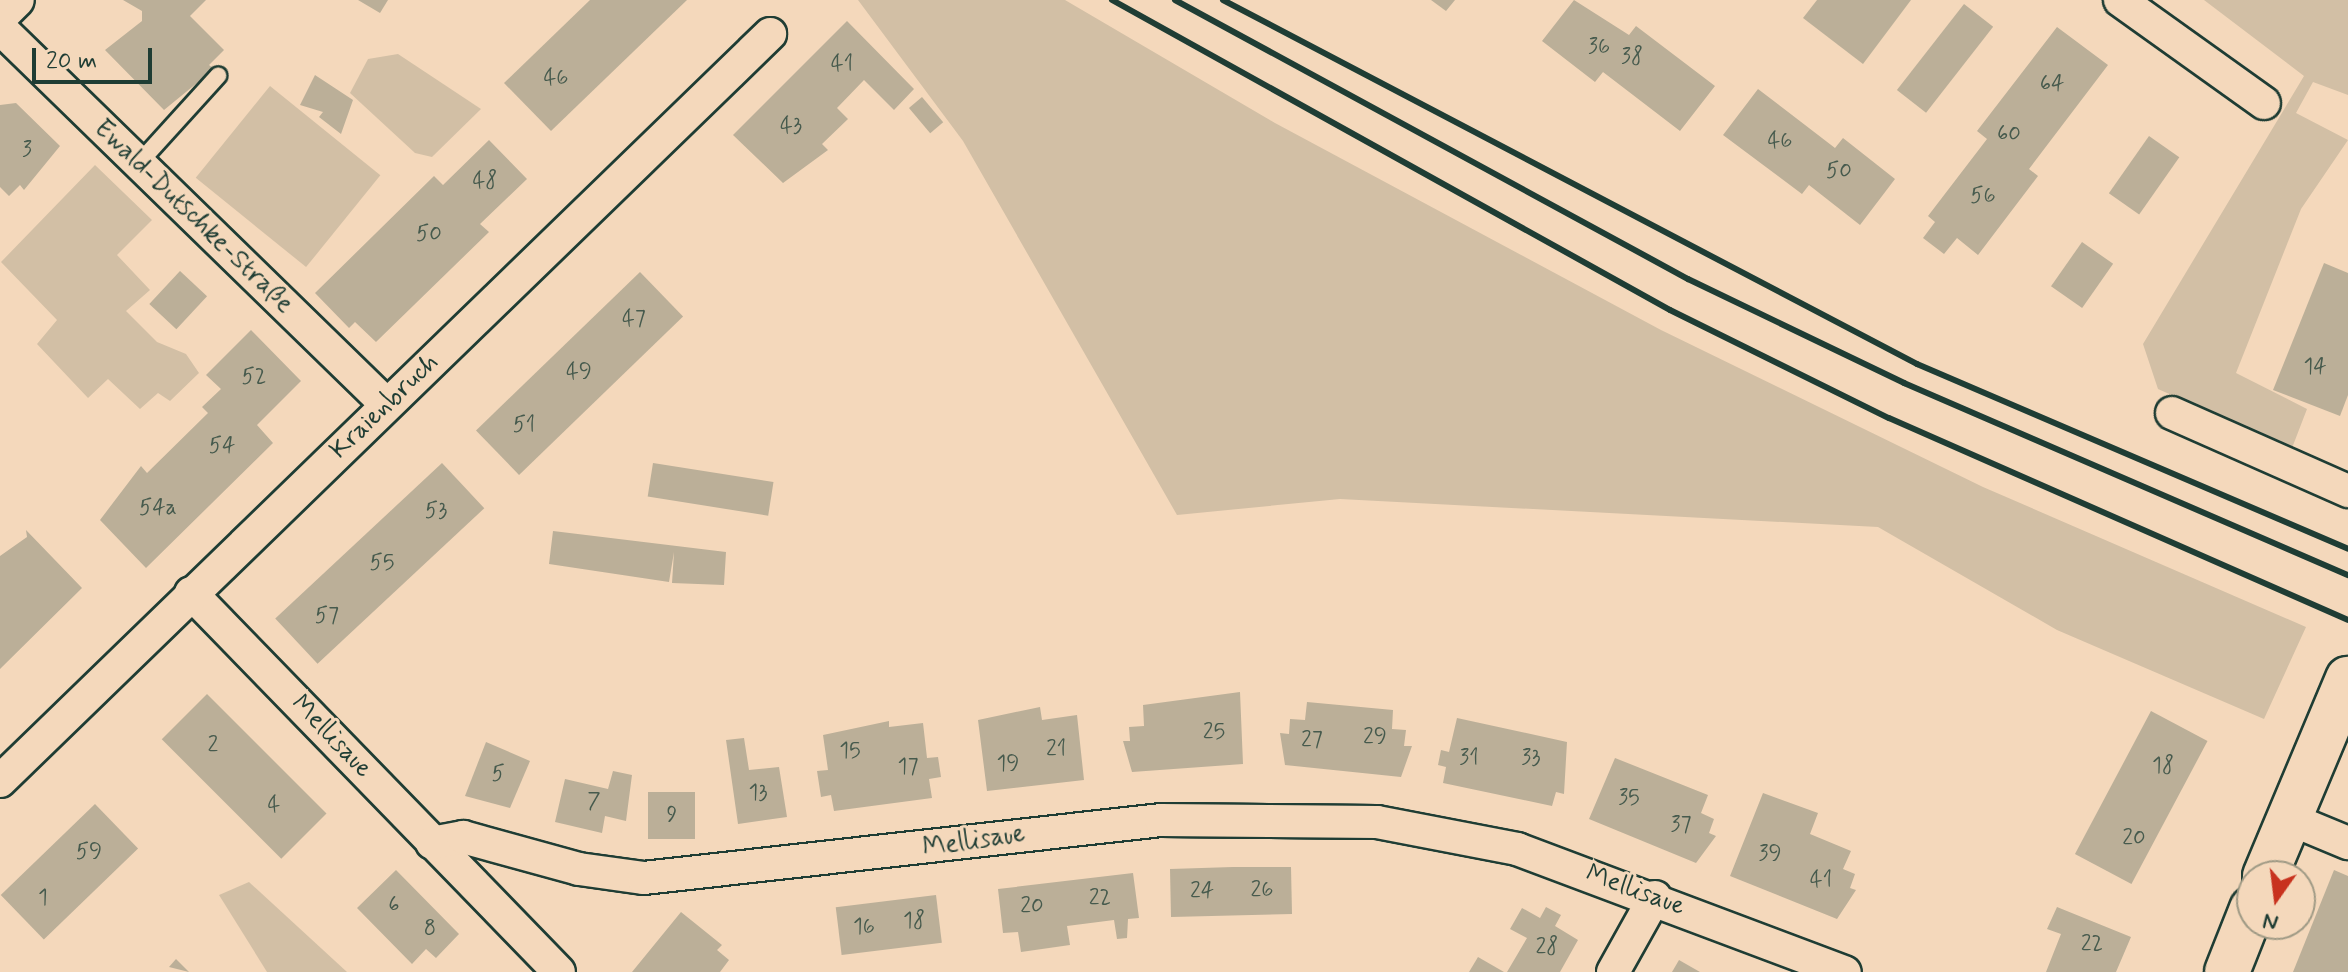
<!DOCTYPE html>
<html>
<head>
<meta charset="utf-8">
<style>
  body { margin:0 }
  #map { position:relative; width:2348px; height:972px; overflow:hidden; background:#f4d8bb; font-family:Mynerve,sans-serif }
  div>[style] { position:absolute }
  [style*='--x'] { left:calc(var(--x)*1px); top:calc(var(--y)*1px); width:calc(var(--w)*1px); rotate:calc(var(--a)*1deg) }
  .green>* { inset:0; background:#d2bfa5; transform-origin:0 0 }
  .building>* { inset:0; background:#bbaf98; transform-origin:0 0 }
  .roads { filter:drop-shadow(2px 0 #1f3d34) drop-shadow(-2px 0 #1f3d34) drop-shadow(0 2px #1f3d34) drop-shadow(0 -2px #1f3d34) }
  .service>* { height:16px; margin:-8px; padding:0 8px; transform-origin:8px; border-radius:8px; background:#f4d8bb }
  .minor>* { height:32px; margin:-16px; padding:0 16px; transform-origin:16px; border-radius:16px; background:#f4d8bb }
  .secondary>* { height:44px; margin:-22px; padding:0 22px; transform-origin:22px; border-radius:22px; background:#f4d8bb }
  .rail>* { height:6px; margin:-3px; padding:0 3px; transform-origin:3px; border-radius:3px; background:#1f3d34 }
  span { translate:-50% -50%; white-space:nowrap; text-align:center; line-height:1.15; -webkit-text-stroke:6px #f4d8bb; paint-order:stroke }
  .number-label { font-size:22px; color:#465a4d }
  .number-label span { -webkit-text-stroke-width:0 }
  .street-label { font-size:26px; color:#1f3d34 }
  .north { position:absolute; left:2236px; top:860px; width:80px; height:80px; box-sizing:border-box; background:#f4d8bb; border:2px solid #9f9a85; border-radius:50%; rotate:194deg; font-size:22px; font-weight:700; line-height:32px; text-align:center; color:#1f3d34 }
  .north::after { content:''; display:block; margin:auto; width:28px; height:36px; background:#c8321e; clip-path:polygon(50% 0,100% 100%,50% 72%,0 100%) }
  .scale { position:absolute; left:32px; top:48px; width:120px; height:36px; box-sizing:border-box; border:4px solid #1f3d34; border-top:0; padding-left:10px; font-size:24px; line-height:28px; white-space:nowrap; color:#1f3d34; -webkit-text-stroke:6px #f4d8bb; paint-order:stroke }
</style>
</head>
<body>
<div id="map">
  <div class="green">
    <div style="clip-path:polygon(858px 0,1065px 0,1275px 123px,1661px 330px,1983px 487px,2306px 627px,2264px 719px,2057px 630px,1878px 527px,1340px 499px,1177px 515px,963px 141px)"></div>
    <div style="clip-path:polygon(2204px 0,2348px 0,2348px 95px,2313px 82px,2296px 113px,2348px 140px,2301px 209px,2236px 373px,2307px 409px,2292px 448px,2158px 389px,2143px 344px,2304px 76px)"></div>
    <div style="clip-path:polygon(398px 54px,481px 109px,432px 157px,415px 153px,350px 93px,368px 59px)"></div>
    <div style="left:270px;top:86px;width:142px;height:118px;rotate:39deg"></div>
    <div style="clip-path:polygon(95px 165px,152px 220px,117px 255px,150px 290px,126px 311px,157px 342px,186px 354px,199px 373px,170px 401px,158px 393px,140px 409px,108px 379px,88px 398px,37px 344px,57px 320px,1px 262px)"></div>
    <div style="clip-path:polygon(249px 882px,347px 972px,267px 972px,219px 895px)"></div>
  </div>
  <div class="building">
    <div style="clip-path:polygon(123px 0,206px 0,190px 16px,224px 50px,209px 65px,214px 69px,164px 110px,105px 50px,142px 21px,142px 11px)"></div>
    <div style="clip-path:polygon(358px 0,388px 0,380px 13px)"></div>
    <div style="clip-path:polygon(590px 0,687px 0,551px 131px,504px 83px)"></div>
    <div style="clip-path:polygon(1431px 0,1455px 0,1446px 11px)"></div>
    <div style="clip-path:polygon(1574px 0,1629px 35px,1636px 26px,1715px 86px,1680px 131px,1603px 72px,1595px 82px,1542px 41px)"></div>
    <div style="clip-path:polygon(1817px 0,1911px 0,1863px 64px,1803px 18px)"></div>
    <div style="left:1964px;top:4px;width:37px;height:109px;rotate:38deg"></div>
    <div style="clip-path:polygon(847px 21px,914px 89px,894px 110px,864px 80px,837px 108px,848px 119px,822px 144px,828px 150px,783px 183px,733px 135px)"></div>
    <div style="clip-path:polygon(2057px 27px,2108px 65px,2029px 169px,2038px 176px,1978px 255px,1957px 238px,1944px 254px,1923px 238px,1935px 222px,1928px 216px,1987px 139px,1977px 131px)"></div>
    <div style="clip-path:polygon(315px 75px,353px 100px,341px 134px,319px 117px,323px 112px,300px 105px)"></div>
    <div style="clip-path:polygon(1758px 89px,1835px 148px,1843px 138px,1895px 179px,1860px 225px,1809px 185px,1802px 194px,1723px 135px)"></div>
    <div style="left:922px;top:97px;width:33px;height:17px;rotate:50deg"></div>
    <div style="clip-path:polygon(16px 103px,60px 146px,24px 190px,20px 185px,9px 196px,0 187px,0 105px)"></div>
    <div style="left:2149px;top:136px;width:37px;height:70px;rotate:35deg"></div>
    <div style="clip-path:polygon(489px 140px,527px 179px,480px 224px,489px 232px,376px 342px,355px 322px,349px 328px,315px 293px,434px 176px,443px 185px)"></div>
    <div style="left:2082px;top:242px;width:38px;height:54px;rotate:35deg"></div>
    <div style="clip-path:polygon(2324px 263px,2348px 273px,2348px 395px,2340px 416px,2273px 390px)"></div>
    <div style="left:180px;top:271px;width:37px;height:45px;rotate:43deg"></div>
    <div style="left:640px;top:272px;width:62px;height:228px;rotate:46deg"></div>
    <div style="clip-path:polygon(251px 330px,301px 381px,257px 425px,273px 443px,146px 568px,100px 520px,141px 466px,147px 473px,208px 413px,202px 407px,221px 389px,206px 375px)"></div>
    <div style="left:442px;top:463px;width:62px;height:228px;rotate:47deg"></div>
    <div style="left:653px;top:463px;width:122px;height:34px;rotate:9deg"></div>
    <div style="clip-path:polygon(26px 530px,82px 588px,0 669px,0 556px,27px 537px)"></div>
    <div style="clip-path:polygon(553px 531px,726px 552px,724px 585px,672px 583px,674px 552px,669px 582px,549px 564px)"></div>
    <div style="clip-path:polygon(1240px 692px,1243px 764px,1132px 772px,1123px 741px,1130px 741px,1129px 727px,1144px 726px,1143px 705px)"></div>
    <div style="left:207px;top:694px;width:169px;height:64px;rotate:45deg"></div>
    <div style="clip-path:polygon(1307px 702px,1393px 710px,1392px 729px,1406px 730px,1404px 746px,1412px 746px,1401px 777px,1285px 765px,1280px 733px,1289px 734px,1290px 719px,1305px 720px)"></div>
    <div style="clip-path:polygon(1040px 707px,1042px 720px,1077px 715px,1084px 780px,987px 791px,978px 720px)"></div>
    <div style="left:2151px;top:711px;width:64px;height:162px;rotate:28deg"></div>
    <div style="clip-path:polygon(1457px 718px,1567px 742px,1564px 794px,1556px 792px,1552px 806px,1443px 783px,1446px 767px,1438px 765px,1441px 750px,1449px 752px)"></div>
    <div style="clip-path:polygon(889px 721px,889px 727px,923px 723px,927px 758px,938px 757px,941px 777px,929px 779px,932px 798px,834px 811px,831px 795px,821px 797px,817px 771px,828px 770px,823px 735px)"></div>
    <div style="clip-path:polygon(744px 738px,749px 770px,779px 767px,787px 817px,738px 824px,726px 740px)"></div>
    <div style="clip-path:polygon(486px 742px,530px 761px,510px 808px,465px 796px)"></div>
    <div style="clip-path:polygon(1615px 758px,1708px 795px,1701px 813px,1714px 819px,1709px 833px,1716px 836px,1696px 863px,1589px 819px)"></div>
    <div style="clip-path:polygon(613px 771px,632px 775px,626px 821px,605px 816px,602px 833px,555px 822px,565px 779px,608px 789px)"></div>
    <div style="left:648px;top:792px;width:47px;height:47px"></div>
    <div style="clip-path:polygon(1763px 793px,1818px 813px,1810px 834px,1851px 851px,1843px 869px,1855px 874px,1850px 888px,1856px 890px,1837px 919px,1730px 876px)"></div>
    <div style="left:95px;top:804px;width:62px;height:131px;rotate:46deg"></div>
    <div style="clip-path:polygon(1233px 867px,1291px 867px,1292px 914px,1171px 917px,1170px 869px)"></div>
    <div style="clip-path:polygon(396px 870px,459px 934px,436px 958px,426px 949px,412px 964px,357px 908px)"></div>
    <div style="clip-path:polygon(2334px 870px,2348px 876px,2348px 972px,2293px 972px)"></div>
    <div style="clip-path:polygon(1133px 873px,1139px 918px,1128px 919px,1127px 938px,1117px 939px,1114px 920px,1067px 926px,1070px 945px,1021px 952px,1018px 932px,1003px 933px,998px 889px)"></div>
    <div style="left:936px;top:895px;width:48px;height:101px;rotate:83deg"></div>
    <div style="clip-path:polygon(1546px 907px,1561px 915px,1555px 926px,1578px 940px,1560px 972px,1507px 972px,1527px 938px,1510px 929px,1522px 908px,1540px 918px)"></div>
    <div style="clip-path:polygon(2057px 907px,2131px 937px,2116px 972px,2046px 972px,2061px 934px,2047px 929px)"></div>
    <div style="clip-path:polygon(681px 912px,722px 945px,717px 950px,729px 960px,720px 972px,632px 972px)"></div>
    <div style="clip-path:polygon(1478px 957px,1504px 972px,1469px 972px)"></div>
    <div style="clip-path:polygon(176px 959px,189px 972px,169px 967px)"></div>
    <div style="clip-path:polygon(1679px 960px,1700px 972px,1672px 972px)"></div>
  </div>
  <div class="roads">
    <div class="service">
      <div style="--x:139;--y:163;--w:118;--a:-47.8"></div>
    </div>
    <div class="minor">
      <div style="--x:2120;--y:0;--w:177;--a:35.6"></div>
      <div style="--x:0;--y:18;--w:25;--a:-45"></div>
      <div style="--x:0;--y:28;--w:540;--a:44.25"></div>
      <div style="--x:2172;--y:413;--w:193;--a:23.9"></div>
      <div style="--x:191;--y:593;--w:528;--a:45.84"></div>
      <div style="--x:0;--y:781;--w:1073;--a:-44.13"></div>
      <div style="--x:2290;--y:819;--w:63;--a:22.5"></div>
      <div style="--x:432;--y:843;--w:32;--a:-11"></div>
      <div style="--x:463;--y:837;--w:120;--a:15.4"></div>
      <div style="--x:579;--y:869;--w:66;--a:7.9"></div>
      <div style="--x:644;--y:878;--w:520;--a:-6.4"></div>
      <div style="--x:1161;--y:820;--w:216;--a:0.5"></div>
      <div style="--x:1377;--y:822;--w:143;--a:10.9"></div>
      <div style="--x:1517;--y:849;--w:350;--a:20.6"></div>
      <div style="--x:1613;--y:972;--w:86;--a:-60.8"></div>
    </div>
    <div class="secondary">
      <div style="--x:2265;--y:876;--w:214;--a:-67.2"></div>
      <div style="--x:2227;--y:972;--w:68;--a:-68.4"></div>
    </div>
  </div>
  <div class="rail">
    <div style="--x:1112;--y:0;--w:638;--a:29.05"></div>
    <div style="--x:1670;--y:310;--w:244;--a:26.3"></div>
    <div style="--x:1889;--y:418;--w:501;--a:23.75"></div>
    <div style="--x:1175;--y:0;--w:584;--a:28.54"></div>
    <div style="--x:1688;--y:279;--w:240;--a:25.7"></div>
    <div style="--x:1904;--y:383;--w:484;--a:23.4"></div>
    <div style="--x:1223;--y:0;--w:784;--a:27.68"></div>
    <div style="--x:1917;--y:364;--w:469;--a:23.2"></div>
  </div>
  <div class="number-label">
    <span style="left:1599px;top:48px">36</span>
    <span style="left:1632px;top:58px">38</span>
    <span style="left:842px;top:65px">41</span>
    <span style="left:556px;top:79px">46</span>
    <span style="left:2052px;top:85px">64</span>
    <span style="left:791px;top:127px">43</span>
    <span style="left:2009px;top:135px">60</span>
    <span style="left:1780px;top:142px">46</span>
    <span style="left:27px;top:151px">3</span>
    <span style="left:1839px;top:172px">50</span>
    <span style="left:485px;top:182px">48</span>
    <span style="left:1983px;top:197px">56</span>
    <span style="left:429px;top:235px">50</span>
    <span style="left:634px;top:320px">47</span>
    <span style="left:2315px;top:368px">14</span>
    <span style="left:579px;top:373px">49</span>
    <span style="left:254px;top:378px">52</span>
    <span style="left:524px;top:426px">51</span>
    <span style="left:222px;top:447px">54</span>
    <span style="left:158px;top:509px">54a</span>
    <span style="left:436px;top:512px">53</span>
    <span style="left:382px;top:564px">55</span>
    <span style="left:327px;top:617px">57</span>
    <span style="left:1214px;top:733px">25</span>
    <span style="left:1375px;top:738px">29</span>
    <span style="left:1312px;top:741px">27</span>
    <span style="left:213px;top:746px">2</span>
    <span style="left:1056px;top:750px">21</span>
    <span style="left:850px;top:752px">15</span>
    <span style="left:1469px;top:759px">31</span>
    <span style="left:1531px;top:759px">33</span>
    <span style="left:1008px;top:765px">19</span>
    <span style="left:2163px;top:767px">18</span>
    <span style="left:908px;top:768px">17</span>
    <span style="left:498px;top:775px">5</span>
    <span style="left:758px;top:794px">13</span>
    <span style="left:1629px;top:799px">35</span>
    <span style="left:594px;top:803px">7</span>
    <span style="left:274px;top:806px">4</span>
    <span style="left:672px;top:816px">9</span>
    <span style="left:1681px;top:826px">37</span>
    <span style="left:2134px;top:839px">20</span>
    <span style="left:89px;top:853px">59</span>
    <span style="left:1770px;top:855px">39</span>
    <span style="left:1821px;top:881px">41</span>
    <span style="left:1262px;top:891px">26</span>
    <span style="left:1202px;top:892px">24</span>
    <span style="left:43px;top:899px">1</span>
    <span style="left:1100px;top:899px">22</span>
    <span style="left:394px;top:906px">6</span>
    <span style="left:1032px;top:907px">20</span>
    <span style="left:914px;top:922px">18</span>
    <span style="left:864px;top:928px">16</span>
    <span style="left:430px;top:930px">8</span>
    <span style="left:2092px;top:945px">22</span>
    <span style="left:1547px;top:948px">28</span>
  </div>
  <div class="street-label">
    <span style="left:193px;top:217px;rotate:44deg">Ewald-Dutschke-Straße</span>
    <span style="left:385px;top:407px;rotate:-44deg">Kraienbruch</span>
    <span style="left:331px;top:737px;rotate:46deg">Mellisaue</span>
    <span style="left:974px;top:842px;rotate:-8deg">Mellisaue</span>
    <span style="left:1635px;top:891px;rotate:20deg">Mellisaue</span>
  </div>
  <div class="north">N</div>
  <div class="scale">20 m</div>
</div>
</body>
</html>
